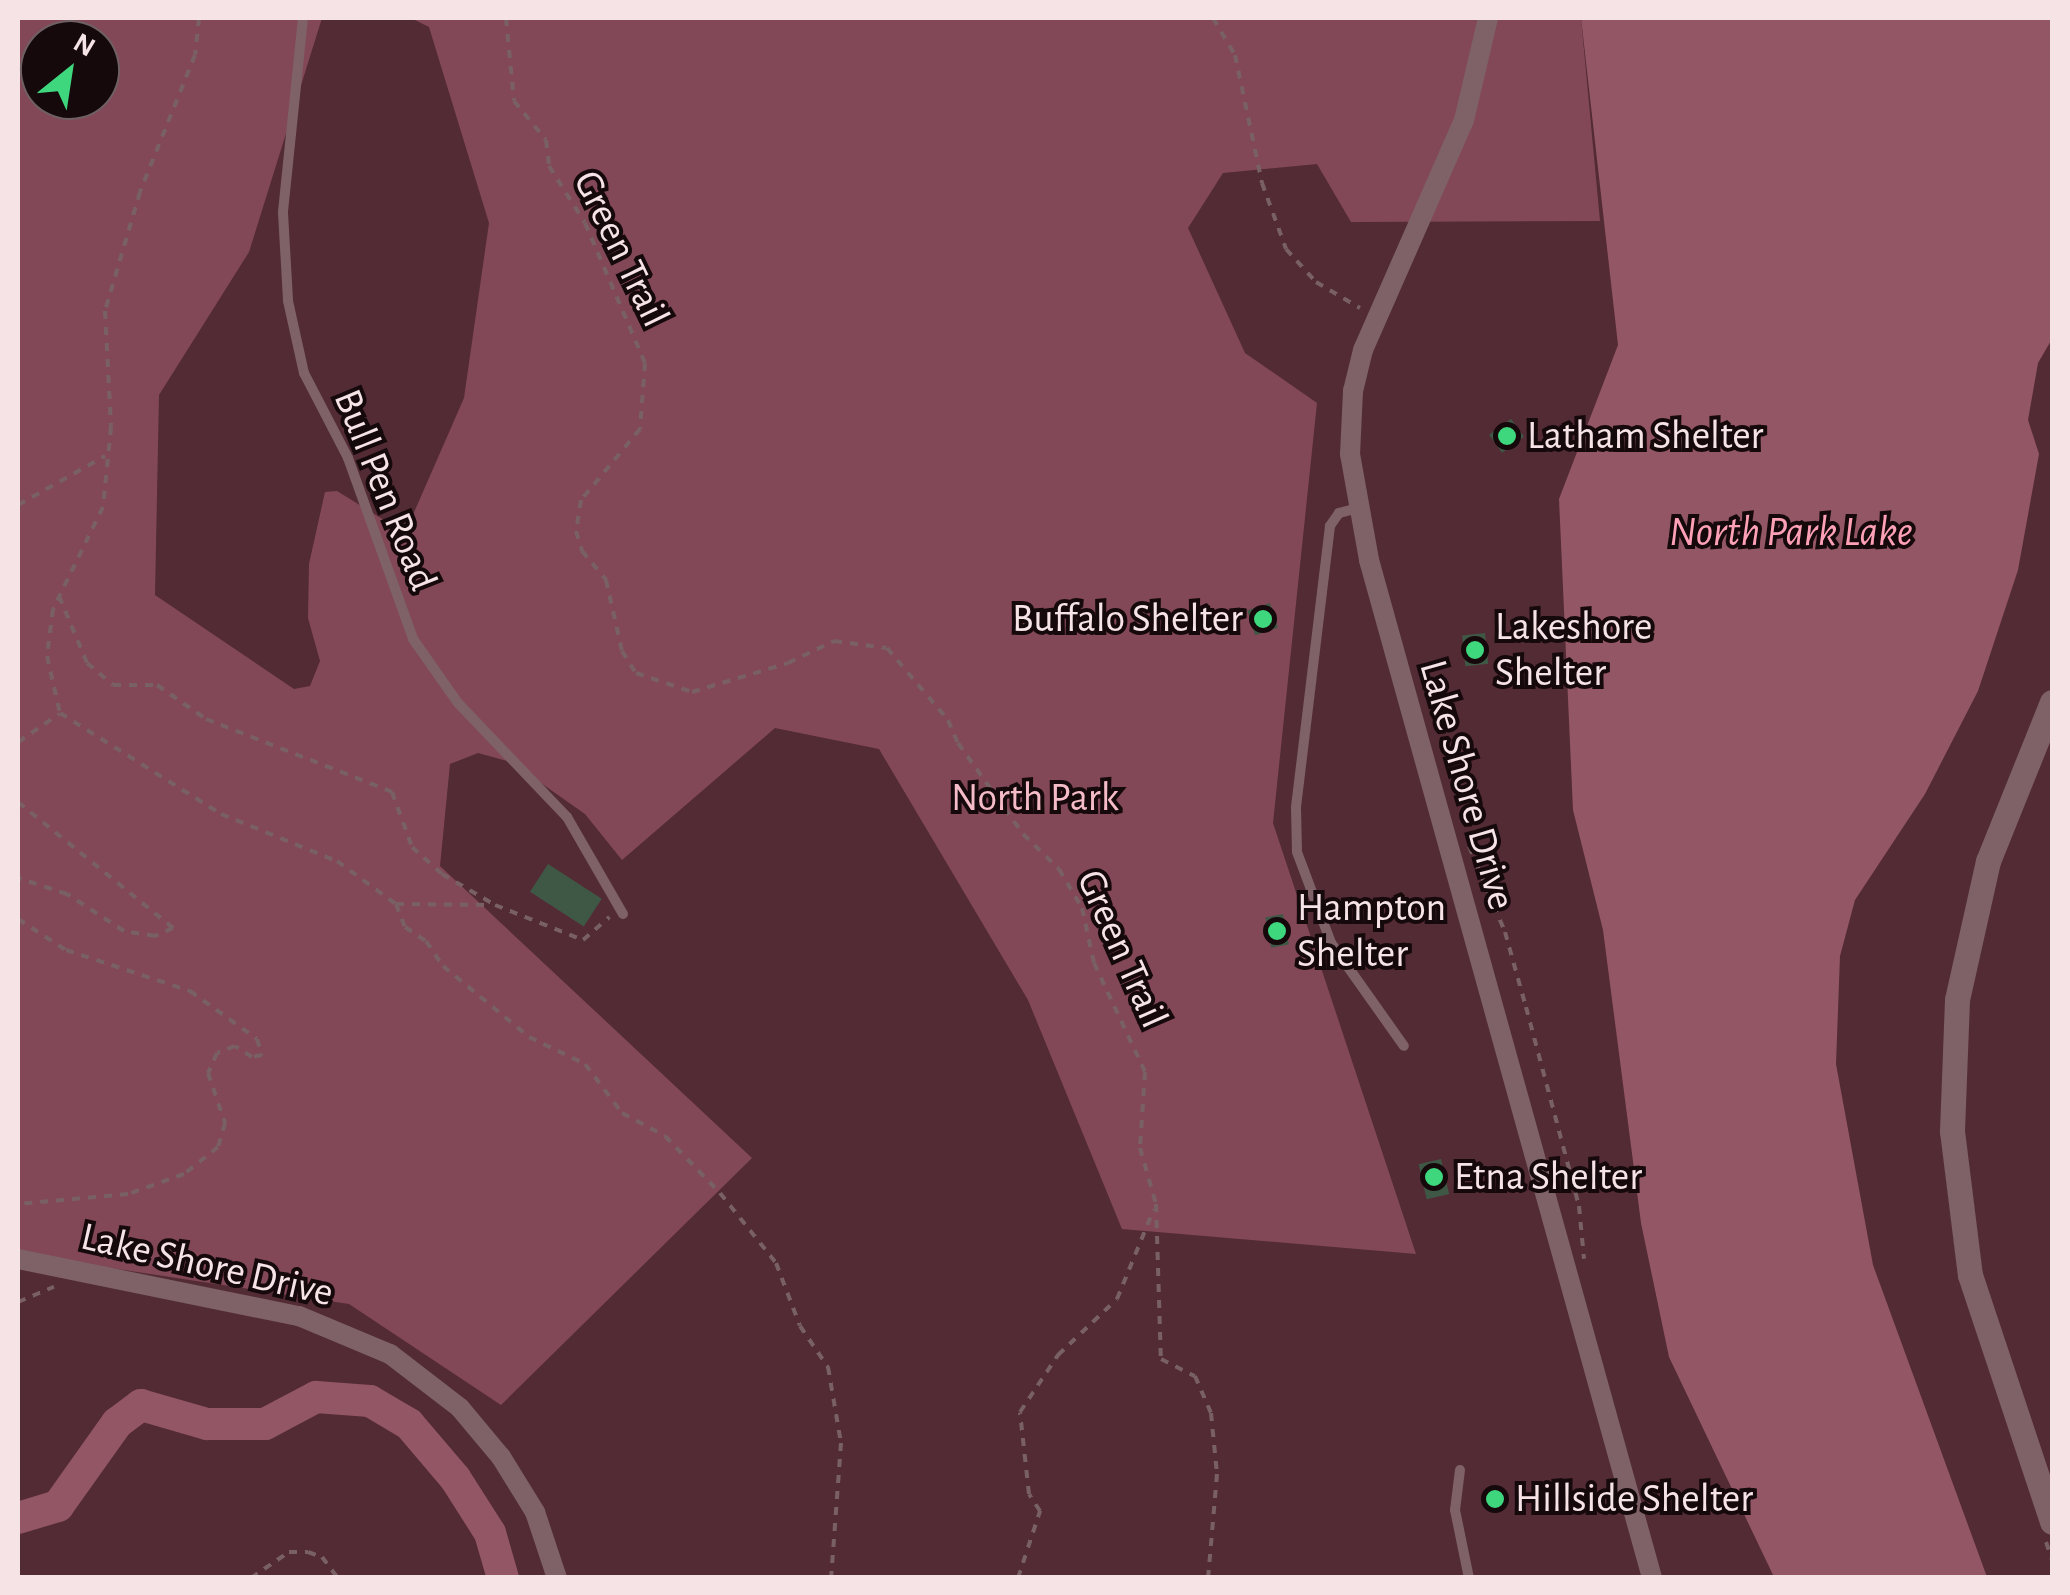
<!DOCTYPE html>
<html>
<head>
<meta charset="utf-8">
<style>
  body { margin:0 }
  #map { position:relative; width:2070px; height:1595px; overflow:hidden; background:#361b21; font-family:"Alegreya Sans",sans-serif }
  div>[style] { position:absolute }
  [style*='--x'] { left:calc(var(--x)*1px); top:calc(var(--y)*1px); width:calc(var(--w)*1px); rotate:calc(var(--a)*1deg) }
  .green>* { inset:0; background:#532b35 }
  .forest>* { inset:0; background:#834857 }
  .water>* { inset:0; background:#935664 }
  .river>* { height:32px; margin:-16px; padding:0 16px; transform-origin:16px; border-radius:16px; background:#935664 }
  .building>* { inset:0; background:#3f5846; transform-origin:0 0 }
  .path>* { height:4px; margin-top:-2px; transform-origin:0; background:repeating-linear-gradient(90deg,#786064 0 8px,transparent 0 16px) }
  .service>* { height:10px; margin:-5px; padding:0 5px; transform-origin:5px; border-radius:5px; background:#7e6268 }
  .minor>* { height:20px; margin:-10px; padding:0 10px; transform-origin:10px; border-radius:10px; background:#7e6268 }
  .tertiary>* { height:25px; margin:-12.5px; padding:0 12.5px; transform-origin:12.5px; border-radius:12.5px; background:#7e6268 }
  .dots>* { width:28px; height:28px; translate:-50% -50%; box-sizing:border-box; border:5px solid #15090c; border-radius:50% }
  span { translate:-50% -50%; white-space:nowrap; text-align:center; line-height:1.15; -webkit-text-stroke:8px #15090c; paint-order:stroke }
  .street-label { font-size:40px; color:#f6e3e6 }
  .poi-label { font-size:40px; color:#f6e3e6 }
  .left { translate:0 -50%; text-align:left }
  .right { translate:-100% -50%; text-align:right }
  .park-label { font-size:40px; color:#f5bcc8 }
  .water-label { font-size:42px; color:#fea1b6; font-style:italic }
  .frame { position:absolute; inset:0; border:20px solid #f6e3e6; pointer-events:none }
  .north { position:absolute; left:20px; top:20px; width:100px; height:100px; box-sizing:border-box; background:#15090c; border:2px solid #6f6063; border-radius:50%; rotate:30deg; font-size:28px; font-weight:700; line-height:40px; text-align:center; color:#f6e3e6 }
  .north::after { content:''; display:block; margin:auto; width:35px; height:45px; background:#3ed77d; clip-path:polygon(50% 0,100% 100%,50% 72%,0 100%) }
</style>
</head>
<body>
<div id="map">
  <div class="green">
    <div style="clip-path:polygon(evenodd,18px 18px,2052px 18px,2052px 1577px,18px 1577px,18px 18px,40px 40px,100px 40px,100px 100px,40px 100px,40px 40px)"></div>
  </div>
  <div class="forest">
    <div style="clip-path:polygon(evenodd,18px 18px,322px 18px,249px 252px,159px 395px,155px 595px,294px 689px,310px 686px,320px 661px,308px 618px,309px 564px,325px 492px,337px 491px,405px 533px,464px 398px,489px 223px,429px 27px,411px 18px,1581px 18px,1600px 221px,1351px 222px,1317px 164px,1223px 173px,1188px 228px,1245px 353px,1317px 403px,1273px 823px,1416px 1254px,1122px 1229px,1028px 1000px,879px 749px,775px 728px,622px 860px,585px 814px,511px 762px,478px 753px,450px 764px,440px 866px,752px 1158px,501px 1405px,349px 1304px,18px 1254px,18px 18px,40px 40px,100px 40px,100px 100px,40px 100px,40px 40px)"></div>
  </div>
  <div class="water">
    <div style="clip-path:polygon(1581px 18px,2052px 18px,2052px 339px,2038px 363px,2028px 420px,2039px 454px,2018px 570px,1978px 691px,1925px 794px,1855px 900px,1840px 956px,1836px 1064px,1873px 1265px,1987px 1577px,1774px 1577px,1669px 1357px,1641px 1223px,1603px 930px,1573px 810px,1559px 499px,1618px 345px)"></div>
  </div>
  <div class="river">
    <div style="--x:18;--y:1518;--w:42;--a:-16.7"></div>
    <div style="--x:58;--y:1506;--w:102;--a:-54.6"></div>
    <div style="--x:117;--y:1423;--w:30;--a:-37"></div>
    <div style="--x:141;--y:1405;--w:69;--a:16.1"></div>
    <div style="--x:207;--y:1424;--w:58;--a:0"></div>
    <div style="--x:265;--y:1424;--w:58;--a:-27.9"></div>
    <div style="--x:316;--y:1397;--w:54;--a:4.2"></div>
    <div style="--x:370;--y:1401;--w:45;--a:30.5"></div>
    <div style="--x:409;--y:1424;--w:71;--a:49.6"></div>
    <div style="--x:455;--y:1478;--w:65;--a:57.5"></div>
    <div style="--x:490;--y:1533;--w:47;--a:73.9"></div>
  </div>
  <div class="building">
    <div style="left:1511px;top:419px;width:22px;height:27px;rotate:54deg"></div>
    <div style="left:1270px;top:603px;width:26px;height:24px;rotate:72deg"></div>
    <div style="left:1485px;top:633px;width:31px;height:23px;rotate:84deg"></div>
    <div style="left:548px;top:864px;width:64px;height:33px;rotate:33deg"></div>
    <div style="left:1283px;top:914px;width:31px;height:18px;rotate:79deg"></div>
    <div style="left:1441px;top:1159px;width:36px;height:23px;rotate:77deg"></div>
  </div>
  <div class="path">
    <div style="--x:199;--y:18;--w:37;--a:96"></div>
    <div style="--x:195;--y:55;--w:148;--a:111.9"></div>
    <div style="--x:140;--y:192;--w:124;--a:106.4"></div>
    <div style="--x:105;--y:311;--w:116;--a:87"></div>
    <div style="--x:111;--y:427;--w:80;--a:95.7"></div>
    <div style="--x:103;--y:507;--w:114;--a:116.1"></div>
    <div style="--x:53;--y:609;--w:47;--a:97.3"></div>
    <div style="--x:47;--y:656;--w:58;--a:77.2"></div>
    <div style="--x:60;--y:713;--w:190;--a:32.1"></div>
    <div style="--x:221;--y:814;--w:125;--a:22.1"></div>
    <div style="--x:337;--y:861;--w:73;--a:36.1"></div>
    <div style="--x:396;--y:904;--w:25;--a:69"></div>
    <div style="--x:405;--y:927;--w:25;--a:34"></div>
    <div style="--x:426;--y:941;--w:30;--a:56"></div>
    <div style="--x:443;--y:966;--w:112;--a:39.5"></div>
    <div style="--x:529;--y:1037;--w:62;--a:25.7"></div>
    <div style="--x:585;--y:1064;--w:61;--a:52.9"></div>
    <div style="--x:622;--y:1113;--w:49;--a:28.1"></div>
    <div style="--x:665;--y:1136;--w:79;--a:46"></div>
    <div style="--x:720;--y:1193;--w:90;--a:51.3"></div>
    <div style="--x:776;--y:1263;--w:67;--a:69.1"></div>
    <div style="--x:800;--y:1326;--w:50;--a:55.7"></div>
    <div style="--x:828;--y:1367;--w:77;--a:80.3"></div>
    <div style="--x:841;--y:1443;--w:135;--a:94.2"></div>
    <div style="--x:506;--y:18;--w:83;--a:84.5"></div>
    <div style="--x:514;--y:101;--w:50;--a:50.6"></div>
    <div style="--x:546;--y:140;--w:26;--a:83"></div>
    <div style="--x:549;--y:166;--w:67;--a:57.7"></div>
    <div style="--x:585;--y:223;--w:152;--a:66.8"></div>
    <div style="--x:645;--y:363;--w:66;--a:94.3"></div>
    <div style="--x:640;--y:429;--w:92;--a:129.7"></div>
    <div style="--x:581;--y:500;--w:31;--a:99"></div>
    <div style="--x:576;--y:531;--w:21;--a:73"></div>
    <div style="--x:582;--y:551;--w:38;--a:50"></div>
    <div style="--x:606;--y:580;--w:73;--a:77.3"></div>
    <div style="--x:622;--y:651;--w:26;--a:58"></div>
    <div style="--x:636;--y:673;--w:59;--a:18.7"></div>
    <div style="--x:692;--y:692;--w:100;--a:-16.8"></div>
    <div style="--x:788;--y:663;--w:51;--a:-25.6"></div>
    <div style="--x:834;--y:641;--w:53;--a:7.5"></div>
    <div style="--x:887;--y:648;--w:94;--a:49.7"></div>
    <div style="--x:948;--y:720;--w:25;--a:67"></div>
    <div style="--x:958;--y:743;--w:112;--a:54.5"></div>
    <div style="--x:1023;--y:834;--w:50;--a:44.2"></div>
    <div style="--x:1059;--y:869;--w:45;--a:59.5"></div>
    <div style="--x:1082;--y:908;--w:56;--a:77.7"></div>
    <div style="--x:1094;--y:963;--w:120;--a:64.9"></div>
    <div style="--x:1145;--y:1072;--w:76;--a:93.8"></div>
    <div style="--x:1140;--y:1148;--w:58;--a:74.1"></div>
    <div style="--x:1156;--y:1204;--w:155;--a:88.2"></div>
    <div style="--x:1161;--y:1359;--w:38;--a:27"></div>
    <div style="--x:1195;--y:1376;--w:40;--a:66.6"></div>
    <div style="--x:1211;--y:1413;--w:61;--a:84.4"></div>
    <div style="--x:1217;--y:1474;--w:104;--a:94.9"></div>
    <div style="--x:1213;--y:18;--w:43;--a:59.3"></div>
    <div style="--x:1235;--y:55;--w:131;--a:78.1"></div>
    <div style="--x:1262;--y:183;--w:70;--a:70"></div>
    <div style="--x:1286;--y:249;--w:45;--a:47.7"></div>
    <div style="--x:1316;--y:282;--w:51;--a:30.6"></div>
    <div style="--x:18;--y:505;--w:100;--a:-29.4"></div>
    <div style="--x:59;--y:596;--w:73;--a:67.3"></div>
    <div style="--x:87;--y:663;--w:34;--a:40"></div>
    <div style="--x:113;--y:685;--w:44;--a:0"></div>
    <div style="--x:157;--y:685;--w:60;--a:34.8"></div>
    <div style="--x:206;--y:719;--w:200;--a:21.4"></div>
    <div style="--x:392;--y:792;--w:59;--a:70"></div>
    <div style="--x:412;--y:847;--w:40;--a:42"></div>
    <div style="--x:442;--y:874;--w:61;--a:30.3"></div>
    <div style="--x:495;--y:905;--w:95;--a:21.7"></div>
    <div style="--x:583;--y:940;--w:35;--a:-41"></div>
    <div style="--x:18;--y:742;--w:50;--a:-34.3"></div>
    <div style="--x:18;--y:802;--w:200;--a:39.1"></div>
    <div style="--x:173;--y:928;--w:20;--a:156"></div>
    <div style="--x:155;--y:936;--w:31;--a:-171"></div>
    <div style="--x:124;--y:931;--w:68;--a:-147"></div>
    <div style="--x:67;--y:894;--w:52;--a:-161.9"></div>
    <div style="--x:1469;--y:846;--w:93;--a:67.3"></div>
    <div style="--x:1505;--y:932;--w:78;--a:74.4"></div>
    <div style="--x:1526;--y:1007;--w:206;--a:75.1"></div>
    <div style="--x:1579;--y:1206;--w:53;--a:84.6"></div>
    <div style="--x:396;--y:904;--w:95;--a:0.6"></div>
    <div style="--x:18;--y:919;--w:57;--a:32.9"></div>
    <div style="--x:66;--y:950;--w:131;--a:18.3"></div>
    <div style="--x:190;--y:991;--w:82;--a:35.6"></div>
    <div style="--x:257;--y:1039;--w:17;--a:73"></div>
    <div style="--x:262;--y:1055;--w:10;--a:169"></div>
    <div style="--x:252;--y:1057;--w:20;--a:-147"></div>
    <div style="--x:235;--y:1046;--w:19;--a:159"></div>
    <div style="--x:217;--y:1053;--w:22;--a:114"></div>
    <div style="--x:208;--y:1073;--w:53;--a:71.2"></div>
    <div style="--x:225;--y:1123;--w:25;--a:106"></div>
    <div style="--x:218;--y:1147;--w:43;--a:141.5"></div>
    <div style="--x:184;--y:1174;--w:59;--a:160.3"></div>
    <div style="--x:128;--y:1194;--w:110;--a:174.8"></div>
    <div style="--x:18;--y:1302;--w:39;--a:-23"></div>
    <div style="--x:2046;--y:1542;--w:18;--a:71"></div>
    <div style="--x:251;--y:1578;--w:46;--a:-34.4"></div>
    <div style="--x:289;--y:1552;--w:19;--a:0"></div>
    <div style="--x:308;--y:1552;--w:15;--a:20"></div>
    <div style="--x:322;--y:1557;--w:26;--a:53"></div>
    <div style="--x:1018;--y:1578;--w:71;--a:-71.8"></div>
    <div style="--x:1040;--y:1511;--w:20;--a:-123"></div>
    <div style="--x:1029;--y:1494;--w:82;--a:-96.3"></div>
    <div style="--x:1020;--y:1412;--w:69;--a:-56.3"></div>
    <div style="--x:1058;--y:1355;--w:81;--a:-43.5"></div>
    <div style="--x:1117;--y:1299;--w:97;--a:-67.7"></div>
  </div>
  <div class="service">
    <div style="--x:303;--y:18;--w:196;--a:95.9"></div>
    <div style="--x:283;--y:213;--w:88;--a:86.7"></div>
    <div style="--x:288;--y:301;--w:74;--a:77.5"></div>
    <div style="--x:304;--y:373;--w:96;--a:62.6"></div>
    <div style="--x:348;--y:458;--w:192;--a:70.2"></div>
    <div style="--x:413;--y:639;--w:78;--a:54.9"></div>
    <div style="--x:458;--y:703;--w:158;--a:46.3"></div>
    <div style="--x:567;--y:817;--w:112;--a:60"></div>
    <div style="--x:1358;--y:508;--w:20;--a:165"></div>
    <div style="--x:1339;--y:513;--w:16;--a:125"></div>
    <div style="--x:1330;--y:526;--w:284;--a:96.9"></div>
    <div style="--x:1296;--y:808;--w:44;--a:88.7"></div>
    <div style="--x:1297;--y:852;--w:97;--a:69.5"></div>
    <div style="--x:1331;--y:943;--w:126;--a:54.7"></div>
    <div style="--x:1460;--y:1470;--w:40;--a:97.1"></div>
    <div style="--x:1455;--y:1510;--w:69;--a:78.4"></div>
  </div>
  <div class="minor">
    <div style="--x:1488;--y:18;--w:105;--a:103.2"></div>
    <div style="--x:1464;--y:120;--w:251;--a:113.7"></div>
    <div style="--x:1363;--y:350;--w:42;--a:103.7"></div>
    <div style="--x:1353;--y:391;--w:63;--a:92.7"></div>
    <div style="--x:1350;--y:454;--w:108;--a:79.8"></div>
    <div style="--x:1369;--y:560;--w:1057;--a:74.46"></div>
    <div style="--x:18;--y:1259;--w:287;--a:11.5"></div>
    <div style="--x:299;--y:1316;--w:99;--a:22.7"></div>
    <div style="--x:390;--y:1354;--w:88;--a:37.6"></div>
    <div style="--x:460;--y:1408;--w:64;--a:50.1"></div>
    <div style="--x:501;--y:1457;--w:65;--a:58.3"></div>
    <div style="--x:535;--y:1512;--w:70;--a:71.6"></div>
  </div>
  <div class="tertiary">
    <div style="--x:2052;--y:702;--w:171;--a:111.9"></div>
    <div style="--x:1988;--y:861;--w:142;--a:102.6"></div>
    <div style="--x:1957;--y:1000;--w:131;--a:92.2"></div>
    <div style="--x:1952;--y:1131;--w:145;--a:82.9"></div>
    <div style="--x:1970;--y:1275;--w:260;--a:71.6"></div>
  </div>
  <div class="dots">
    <div style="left:1507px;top:436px;background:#3ed77d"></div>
    <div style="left:1263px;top:619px;background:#3ed77d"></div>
    <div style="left:1475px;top:650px;background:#3ed77d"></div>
    <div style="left:1277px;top:931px;background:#3ed77d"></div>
    <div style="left:1434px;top:1177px;background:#3ed77d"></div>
    <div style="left:1495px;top:1499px;background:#3ed77d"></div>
  </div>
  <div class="street-label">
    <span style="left:621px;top:249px;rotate:64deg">Green Trail</span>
    <span style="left:385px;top:490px;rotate:68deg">Bull Pen Road</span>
    <span style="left:1467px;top:785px;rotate:74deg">Lake Shore Drive</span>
    <span style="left:1122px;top:949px;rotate:66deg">Green Trail</span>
    <span style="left:207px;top:1265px;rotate:13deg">Lake Shore Drive</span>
  </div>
  <div class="poi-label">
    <span class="left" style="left:1527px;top:436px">Latham Shelter</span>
    <span class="right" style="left:1243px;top:619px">Buffalo Shelter</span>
    <span class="left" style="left:1495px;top:650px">Lakeshore<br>Shelter</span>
    <span class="left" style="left:1297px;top:931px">Hampton<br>Shelter</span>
    <span class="left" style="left:1454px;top:1177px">Etna Shelter</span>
    <span class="left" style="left:1515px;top:1499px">Hillside Shelter</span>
  </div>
  <div class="park-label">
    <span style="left:1035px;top:798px">North Park</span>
  </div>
  <div class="water-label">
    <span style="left:1791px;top:532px">North Park Lake</span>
  </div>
  <div class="frame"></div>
  <div class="north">N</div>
</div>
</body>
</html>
